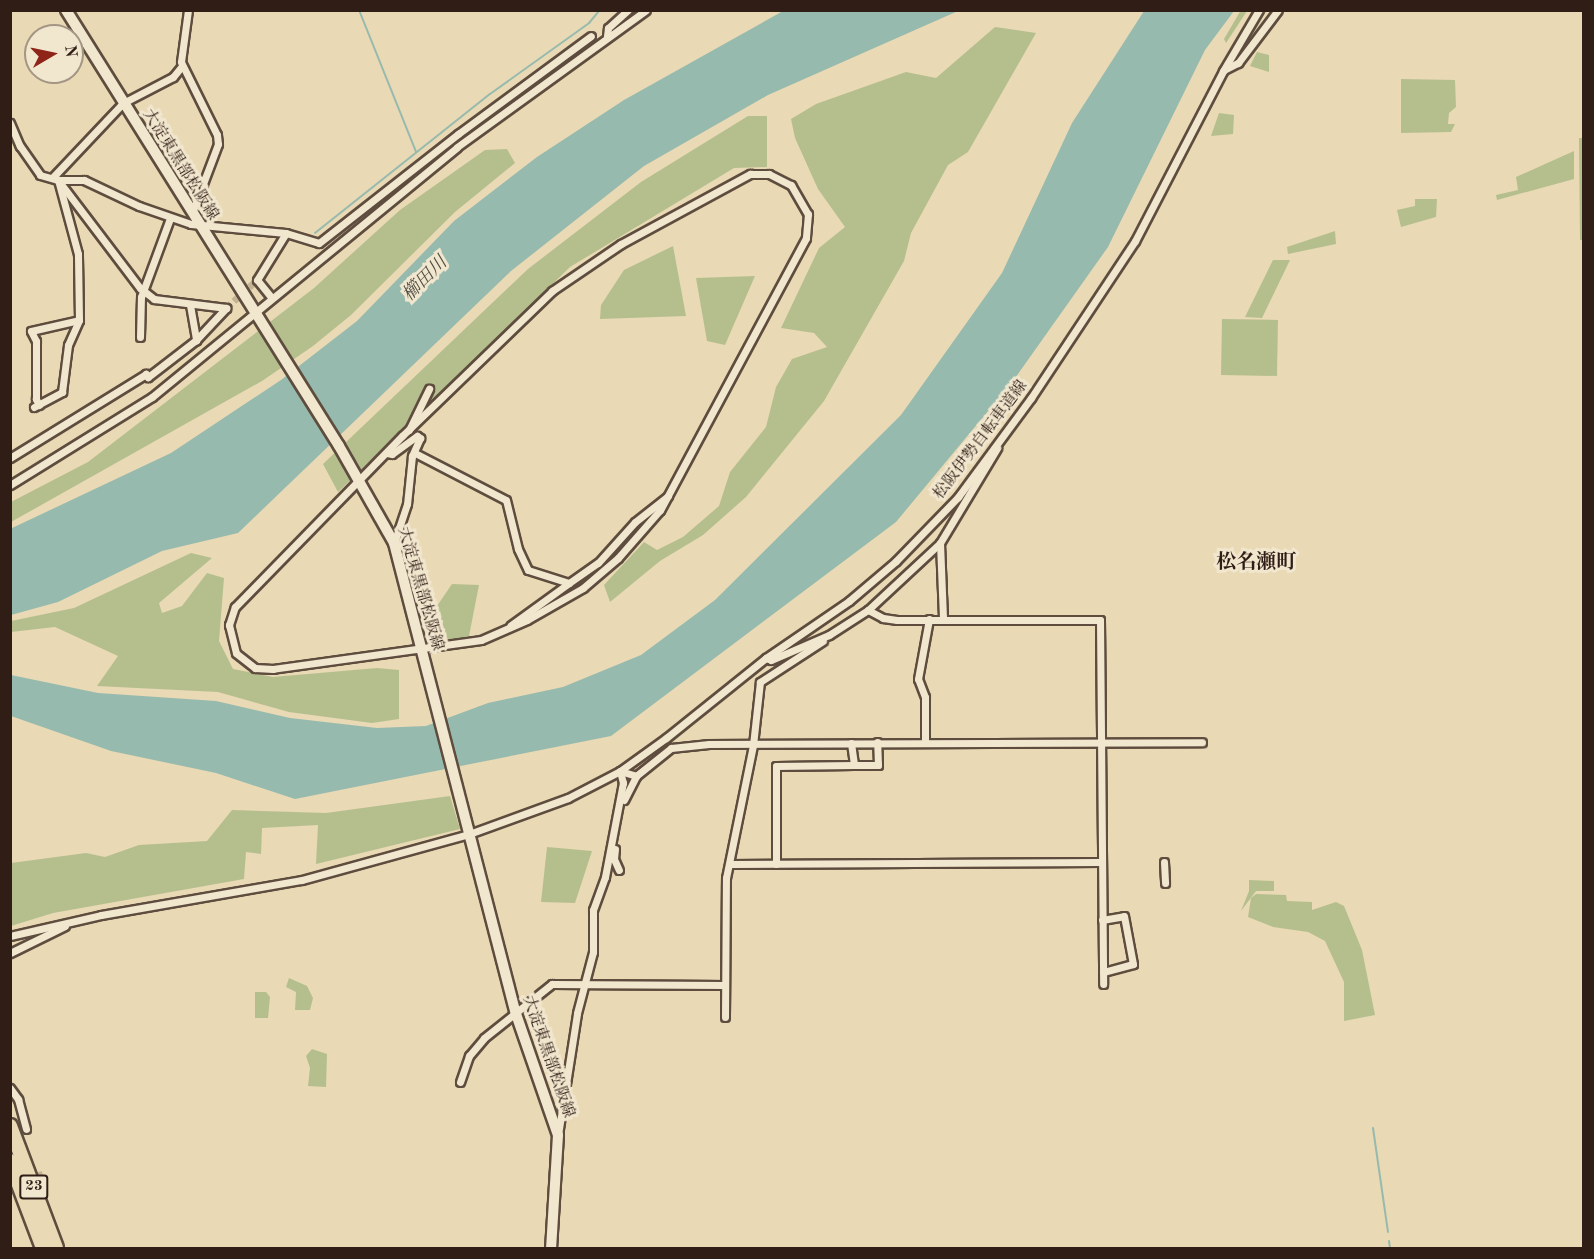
<!DOCTYPE html>
<html>
<head>
<meta charset="utf-8">
<style>
  body { margin:0 }
  #map { position:relative; width:1594px; height:1259px; overflow:hidden; background:#e9d9b4; font-family:"Old Standard TT","Noto Serif JP",serif }
  div>[style] { position:absolute }
  [style*='--x'] { left:calc(var(--x)*1px); top:calc(var(--y)*1px); width:calc(var(--w)*1px); rotate:calc(var(--a)*1deg) }
  .green>* { inset:0; background:#b5bf8e; transform-origin:0 0 }
  .water>* { inset:0; background:#97baae }
  .stream>* { height:2px; margin:-1px; padding:0 1px; transform-origin:1px; border-radius:1px; background:#97baae }
  .street-tunnel>* { height:7px; margin-top:-3.5px; transform-origin:0; background:repeating-linear-gradient(90deg,#c4b494 0 7px,transparent 0 10.5px) }
  .roads { filter:drop-shadow(2px 0 #5e4d3e) drop-shadow(-2px 0 #5e4d3e) drop-shadow(0 2px #5e4d3e) drop-shadow(0 -2px #5e4d3e) }
  .street>* { height:7px; margin:-3.5px; padding:0 3.5px; transform-origin:3.5px; border-radius:3.5px; background:#f1e6ce }
  .secondary>* { height:10px; margin:-5px; padding:0 5px; transform-origin:5px; border-radius:5px; background:#f1e6ce }
  .highway>* { height:14px; margin:-7px; padding:0 7px; transform-origin:7px; border-radius:7px; background:#e9d9b4 }
  span { translate:-50% -50%; white-space:nowrap; text-align:center; line-height:1.15; -webkit-text-stroke:6px #f1e6ce; paint-order:stroke }
  .shield-label span { padding:2px 4px; background:#f1e6ce; border:2px solid; border-radius:4px; -webkit-text-stroke-width:0 }
  .shield-label { font-size:15px; color:#301e16; font-weight:700 }
  .street-label { font-size:16px; color:#301e16 }
  .water-label { font-size:18px; color:#4f4d44; font-style:italic }
  .quarter-label { font-size:20px; color:#301e16; font-weight:700 }
  .frame { position:absolute; inset:0; border:12px solid #301e16; pointer-events:none }
  .north { position:absolute; left:24px; top:24px; width:60px; height:60px; box-sizing:border-box; background:#f1e6ce; border:2px solid #a49684; border-radius:50%; rotate:81deg; font-size:16px; font-weight:700; line-height:24px; text-align:center; color:#301e16 }
  .north::after { content:''; display:block; margin:auto; width:21px; height:27px; background:#8f2418; clip-path:polygon(50% 0,100% 100%,50% 72%,0 100%) }
</style>
</head>
<body>
<div id="map">
  <div class="green">
    <div style="clip-path:polygon(1241px 10px,1247px 11px,1226px 43px,1224px 39px)"></div>
    <div style="clip-path:polygon(995px 27px,1036px 33px,968px 152px,948px 165px,911px 233px,904px 261px,824px 401px,746px 497px,703px 535px,660px 561px,610px 602px,604px 585px,644px 542px,657px 550px,683px 537px,719px 506px,730px 472px,766px 427px,776px 387px,792px 359px,827px 347px,814px 333px,781px 328px,819px 248px,845px 227px,818px 189px,795px 138px,791px 119px,816px 104px,906px 72px,936px 78px)"></div>
    <div style="clip-path:polygon(1257px 52px,1269px 55px,1269px 72px,1250px 66px)"></div>
    <div style="clip-path:polygon(1401px 79px,1455px 80px,1456px 107px,1449px 113px,1448px 124px,1455px 124px,1451px 132px,1401px 133px)"></div>
    <div style="clip-path:polygon(1219px 113px,1234px 115px,1233px 134px,1211px 136px)"></div>
    <div style="clip-path:polygon(748px 116px,767px 116px,767px 167px,734px 168px,570px 267px,338px 492px,323px 464px,528px 269px,641px 182px)"></div>
    <div style="clip-path:polygon(1579px 138px,1584px 138px,1584px 240px,1580px 240px)"></div>
    <div style="clip-path:polygon(507px 149px,515px 163px,455px 212px,351px 315px,313px 346px,262px 381px,11px 522px,11px 502px,88px 462px,314px 288px,400px 210px,485px 150px)"></div>
    <div style="clip-path:polygon(1574px 151px,1574px 179px,1497px 200px,1496px 195px,1518px 190px,1516px 177px)"></div>
    <div style="clip-path:polygon(1415px 199px,1437px 199px,1436px 217px,1401px 227px,1397px 210px,1415px 206px)"></div>
    <div style="clip-path:polygon(1335px 231px,1336px 244px,1288px 254px,1287px 247px)"></div>
    <div style="clip-path:polygon(673px 246px,686px 316px,600px 319px,601px 305px,624px 270px)"></div>
    <div style="clip-path:polygon(1273px 260px,1290px 260px,1262px 318px,1245px 317px)"></div>
    <div style="clip-path:polygon(755px 276px,725px 345px,707px 341px,696px 278px)"></div>
    <div style="left:1222px;top:319px;width:56px;height:56px;rotate:1deg"></div>
    <div style="clip-path:polygon(191px 553px,212px 558px,159px 603px,162px 613px,182px 606px,207px 573px,224px 578px,219px 641px,233px 669px,273px 677px,377px 668px,399px 670px,399px 719px,372px 723px,289px 712px,218px 692px,97px 686px,118px 656px,55px 627px,11px 632px,11px 621px,74px 608px)"></div>
    <div style="clip-path:polygon(452px 584px,479px 585px,469px 636px,448px 641px,437px 606px)"></div>
    <div style="clip-path:polygon(450px 796px,460px 829px,316px 864px,318px 825px,262px 828px,261px 854px,246px 852px,244px 879px,53px 913px,11px 926px,11px 863px,86px 853px,105px 857px,139px 845px,207px 841px,232px 810px,326px 813px)"></div>
    <div style="clip-path:polygon(547px 847px,592px 851px,575px 903px,541px 902px)"></div>
    <div style="clip-path:polygon(1249px 880px,1274px 881px,1274px 891px,1256px 891px,1241px 911px,1249px 891px)"></div>
    <div style="clip-path:polygon(1256px 894px,1286px 895px,1287px 901px,1312px 902px,1312px 910px,1336px 902px,1344px 906px,1362px 950px,1375px 1015px,1344px 1021px,1344px 982px,1325px 941px,1308px 932px,1273px 927px,1248px 917px,1251px 898px)"></div>
    <div style="clip-path:polygon(289px 978px,307px 986px,313px 998px,310px 1010px,295px 1010px,296px 992px,286px 987px)"></div>
    <div style="clip-path:polygon(255px 992px,266px 992px,270px 997px,268px 1018px,255px 1018px)"></div>
    <div style="clip-path:polygon(312px 1049px,327px 1054px,326px 1087px,308px 1086px,310px 1068px,306px 1056px)"></div>
  </div>
  <div class="water">
    <div style="clip-path:polygon(783px 11px,958px 11px,768px 95px,644px 166px,511px 271px,238px 533px,162px 551px,58px 602px,11px 615px,10px 529px,171px 453px,281px 380px,357px 321px,454px 221px,537px 157px,624px 100px)"></div>
    <div style="clip-path:polygon(1144px 11px,1234px 11px,1205px 50px,1108px 247px,1013px 381px,896px 522px,611px 736px,295px 799px,216px 773px,111px 751px,11px 716px,11px 675px,98px 693px,216px 701px,290px 718px,377px 728px,426px 726px,488px 703px,563px 687px,641px 655px,715px 600px,901px 415px,1002px 273px,1072px 123px)"></div>
  </div>
  <div class="stream">
    <div style="--x:359;--y:10;--w:153;--a:68.1"></div>
    <div style="--x:189;--y:28;--w:18;--a:-77"></div>
    <div style="--x:187;--y:69;--w:29;--a:-90"></div>
    <div style="--x:129;--y:104;--w:52;--a:-27.6"></div>
    <div style="--x:315;--y:233;--w:223;--a:-38.5"></div>
    <div style="--x:490;--y:94;--w:122;--a:-35.6"></div>
    <div style="--x:589;--y:23;--w:17;--a:-50"></div>
    <div style="--x:1373;--y:1128;--w:105;--a:81.8"></div>
    <div style="--x:1389;--y:1241;--w:7;--a:82"></div>
  </div>
  <div class="street-tunnel">
    <div style="--x:226;--y:308;--w:42;--a:-42.1"></div>
    <div style="--x:28;--y:1177;--w:15;--a:-11"></div>
  </div>
  <div class="roads">
    <div class="street">
      <div style="--x:188;--y:10;--w:52;--a:97.7"></div>
      <div style="--x:181;--y:62;--w:81;--a:63.7"></div>
      <div style="--x:217;--y:135;--w:9;--a:84"></div>
      <div style="--x:218;--y:144;--w:71;--a:110.7"></div>
      <div style="--x:607;--y:36;--w:8;--a:-83"></div>
      <div style="--x:608;--y:28;--w:27;--a:-42"></div>
      <div style="--x:1224;--y:70;--w:16;--a:-27"></div>
      <div style="--x:1238;--y:63;--w:66;--a:-53"></div>
      <div style="--x:10;--y:123;--w:25;--a:67"></div>
      <div style="--x:20;--y:146;--w:35;--a:55"></div>
      <div style="--x:40;--y:175;--w:19;--a:16"></div>
      <div style="--x:58;--y:180;--w:136;--a:52.8"></div>
      <div style="--x:140;--y:288;--w:18;--a:38"></div>
      <div style="--x:154;--y:299;--w:73;--a:7.1"></div>
      <div style="--x:226;--y:308;--w:44;--a:133.2"></div>
      <div style="--x:196;--y:340;--w:61;--a:142.4"></div>
      <div style="--x:148;--y:377;--w:4;--a:-124"></div>
      <div style="--x:146;--y:374;--w:160;--a:148.3"></div>
      <div style="--x:750;--y:174;--w:19;--a:0"></div>
      <div style="--x:769;--y:174;--w:25;--a:27"></div>
      <div style="--x:791;--y:185;--w:34;--a:60"></div>
      <div style="--x:808;--y:214;--w:24;--a:95"></div>
      <div style="--x:806;--y:238;--w:309;--a:118.2"></div>
      <div style="--x:660;--y:510;--w:64;--a:131.2"></div>
      <div style="--x:618;--y:558;--w:46;--a:139.4"></div>
      <div style="--x:583;--y:588;--w:64;--a:150.3"></div>
      <div style="--x:527;--y:620;--w:50;--a:156.5"></div>
      <div style="--x:481;--y:640;--w:210;--a:172.1"></div>
      <div style="--x:273;--y:669;--w:18;--a:-177"></div>
      <div style="--x:255;--y:668;--w:24;--a:-142"></div>
      <div style="--x:236;--y:653;--w:29;--a:-104"></div>
      <div style="--x:229;--y:625;--w:19;--a:-72"></div>
      <div style="--x:235;--y:607;--w:239;--a:-45.7"></div>
      <div style="--x:402;--y:436;--w:209;--a:-44"></div>
      <div style="--x:552;--y:291;--w:83;--a:-34.3"></div>
      <div style="--x:621;--y:244;--w:147;--a:-28.5"></div>
      <div style="--x:53;--y:177;--w:102;--a:-46.6"></div>
      <div style="--x:123;--y:103;--w:56;--a:-27.5"></div>
      <div style="--x:173;--y:77;--w:14;--a:-51"></div>
      <div style="--x:58;--y:180;--w:26;--a:0"></div>
      <div style="--x:84;--y:180;--w:61;--a:25.3"></div>
      <div style="--x:139;--y:206;--w:55;--a:19.1"></div>
      <div style="--x:191;--y:224;--w:95;--a:5.4"></div>
      <div style="--x:286;--y:233;--w:34;--a:17"></div>
      <div style="--x:319;--y:243;--w:177;--a:-38.1"></div>
      <div style="--x:458;--y:134;--w:165;--a:-36.4"></div>
      <div style="--x:271;--y:297;--w:22;--a:-129"></div>
      <div style="--x:257;--y:280;--w:55;--a:-58.3"></div>
      <div style="--x:190;--y:305;--w:36;--a:80"></div>
      <div style="--x:140;--y:337;--w:40;--a:-88.6"></div>
      <div style="--x:141;--y:297;--w:84;--a:-69.8"></div>
      <div style="--x:39;--y:405;--w:7;--a:-117"></div>
      <div style="--x:36;--y:399;--w:58;--a:-90"></div>
      <div style="--x:36;--y:341;--w:11;--a:-117"></div>
      <div style="--x:31;--y:331;--w:49;--a:-12.9"></div>
      <div style="--x:34;--y:407;--w:32;--a:-28"></div>
      <div style="--x:62;--y:392;--w:47;--a:-82.7"></div>
      <div style="--x:68;--y:345;--w:27;--a:-66"></div>
      <div style="--x:79;--y:320;--w:66;--a:-90.9"></div>
      <div style="--x:78;--y:254;--w:77;--a:-105.1"></div>
      <div style="--x:409;--y:430;--w:46;--a:-64"></div>
      <div style="--x:387;--y:453;--w:5;--a:11"></div>
      <div style="--x:392;--y:454;--w:31;--a:-36"></div>
      <div style="--x:417;--y:436;--w:4;--a:34"></div>
      <div style="--x:420;--y:438;--w:20;--a:114"></div>
      <div style="--x:412;--y:456;--w:48;--a:95.9"></div>
      <div style="--x:407;--y:504;--w:41;--a:108.4"></div>
      <div style="--x:415;--y:453;--w:102;--a:27.3"></div>
      <div style="--x:506;--y:500;--w:50;--a:76.2"></div>
      <div style="--x:518;--y:549;--w:23;--a:65"></div>
      <div style="--x:528;--y:570;--w:43;--a:17.6"></div>
      <div style="--x:569;--y:583;--w:72;--a:144.1"></div>
      <div style="--x:10;--y:485;--w:167;--a:-31.8"></div>
      <div style="--x:152;--y:397;--w:394;--a:-39.3"></div>
      <div style="--x:457;--y:147;--w:233;--a:-35.9"></div>
      <div style="--x:940;--y:543;--w:76;--a:87.7"></div>
      <div style="--x:569;--y:583;--w:35;--a:-35"></div>
      <div style="--x:598;--y:563;--w:55;--a:-47.9"></div>
      <div style="--x:635;--y:522;--w:42;--a:-38.2"></div>
      <div style="--x:868;--y:610;--w:98;--a:-42.9"></div>
      <div style="--x:940;--y:543;--w:111;--a:-59"></div>
      <div style="--x:766;--y:658;--w:5;--a:22"></div>
      <div style="--x:771;--y:660;--w:63;--a:-23.3"></div>
      <div style="--x:829;--y:635;--w:46;--a:-32.7"></div>
      <div style="--x:868;--y:610;--w:17;--a:28"></div>
      <div style="--x:883;--y:618;--w:14;--a:8"></div>
      <div style="--x:897;--y:620;--w:203;--a:0"></div>
      <div style="--x:1100;--y:620;--w:364;--a:89.5"></div>
      <div style="--x:851;--y:743;--w:22;--a:82"></div>
      <div style="--x:854;--y:765;--w:24;--a:0"></div>
      <div style="--x:878;--y:765;--w:23;--a:-92"></div>
      <div style="--x:925;--y:743;--w:46;--a:-90"></div>
      <div style="--x:925;--y:697;--w:19;--a:-111"></div>
      <div style="--x:918;--y:679;--w:61;--a:-79.6"></div>
      <div style="--x:620;--y:771;--w:17;--a:17"></div>
      <div style="--x:636;--y:776;--w:45;--a:-38.7"></div>
      <div style="--x:671;--y:748;--w:38;--a:-6"></div>
      <div style="--x:709;--y:744;--w:493;--a:-0.2"></div>
      <div style="--x:624;--y:800;--w:27;--a:-63"></div>
      <div style="--x:615;--y:849;--w:10;--a:96"></div>
      <div style="--x:614;--y:859;--w:12;--a:66"></div>
      <div style="--x:1164;--y:862;--w:21;--a:87"></div>
      <div style="--x:731;--y:864;--w:369;--a:-0.3"></div>
      <div style="--x:776;--y:864;--w:98;--a:-90"></div>
      <div style="--x:776;--y:766;--w:78;--a:-0.7"></div>
      <div style="--x:1102;--y:920;--w:22;--a:-10"></div>
      <div style="--x:1124;--y:916;--w:49;--a:79.4"></div>
      <div style="--x:1133;--y:964;--w:31;--a:165"></div>
      <div style="--x:10;--y:936;--w:93;--a:-13"></div>
      <div style="--x:101;--y:915;--w:204;--a:-9.9"></div>
      <div style="--x:302;--y:880;--w:173;--a:-15.4"></div>
      <div style="--x:469;--y:834;--w:105;--a:-20"></div>
      <div style="--x:568;--y:798;--w:59;--a:-27.4"></div>
      <div style="--x:620;--y:771;--w:57;--a:-35.7"></div>
      <div style="--x:666;--y:738;--w:128;--a:-38.7"></div>
      <div style="--x:766;--y:658;--w:101;--a:-34.5"></div>
      <div style="--x:849;--y:601;--w:62;--a:-40.4"></div>
      <div style="--x:896;--y:561;--w:89;--a:-45.9"></div>
      <div style="--x:958;--y:497;--w:123;--a:-53.6"></div>
      <div style="--x:1031;--y:398;--w:188;--a:-56.5"></div>
      <div style="--x:1135;--y:241;--w:191;--a:-62.6"></div>
      <div style="--x:1223;--y:71;--w:71;--a:-59.5"></div>
      <div style="--x:10;--y:953;--w:61;--a:-26.1"></div>
      <div style="--x:725;--y:1017;--w:139;--a:-89.6"></div>
      <div style="--x:726;--y:878;--w:136;--a:-78.5"></div>
      <div style="--x:753;--y:745;--w:63;--a:-83.7"></div>
      <div style="--x:760;--y:682;--w:75;--a:-33.1"></div>
      <div style="--x:460;--y:1082;--w:28;--a:-71"></div>
      <div style="--x:469;--y:1056;--w:23;--a:-50"></div>
      <div style="--x:484;--y:1038;--w:87;--a:-38.5"></div>
      <div style="--x:552;--y:984;--w:173;--a:0.3"></div>
      <div style="--x:10;--y:1088;--w:14;--a:54"></div>
      <div style="--x:18;--y:1099;--w:31;--a:75"></div>
      <div style="--x:558;--y:1135;--w:123;--a:-81.1"></div>
      <div style="--x:577;--y:1013;--w:63;--a:-75.3"></div>
      <div style="--x:593;--y:952;--w:42;--a:-90"></div>
      <div style="--x:593;--y:910;--w:35;--a:-70"></div>
      <div style="--x:605;--y:877;--w:96;--a:-79.2"></div>
      <div style="--x:623;--y:783;--w:12;--a:-104"></div>
    </div>
    <div class="secondary">
      <div style="--x:66;--y:10;--w:514;--a:57.95"></div>
      <div style="--x:339;--y:446;--w:112;--a:60.4"></div>
      <div style="--x:394;--y:543;--w:487;--a:75.5"></div>
      <div style="--x:516;--y:1014;--w:128;--a:70.9"></div>
      <div style="--x:558;--y:1135;--w:113;--a:93.5"></div>
    </div>
    <div class="highway">
      <div style="--x:10;--y:1126;--w:130;--a:69.3"></div>
      <div style="--x:10;--y:1161;--w:93;--a:69.2"></div>
    </div>
  </div>
  <div class="shield-label">
    <span style="left:34px;top:1187px">23</span>
  </div>
  <div class="street-label">
    <span style="left:180px;top:165px;rotate:58deg">大淀東黒部松阪線</span>
    <span style="left:981px;top:440px;rotate:-53deg">松阪伊勢自転車道線</span>
    <span style="left:420px;top:589px;rotate:74deg">大淀東黒部松阪線</span>
    <span style="left:548px;top:1057px;rotate:71deg">大淀東黒部松阪線</span>
  </div>
  <div class="water-label">
    <span style="left:425px;top:279px;rotate:-45deg">櫛田川</span>
  </div>
  <div class="quarter-label">
    <span style="left:1256px;top:563px">松名瀬町</span>
  </div>
  <div class="frame"></div>
  <div class="north">N</div>
</div>
</body>
</html>
